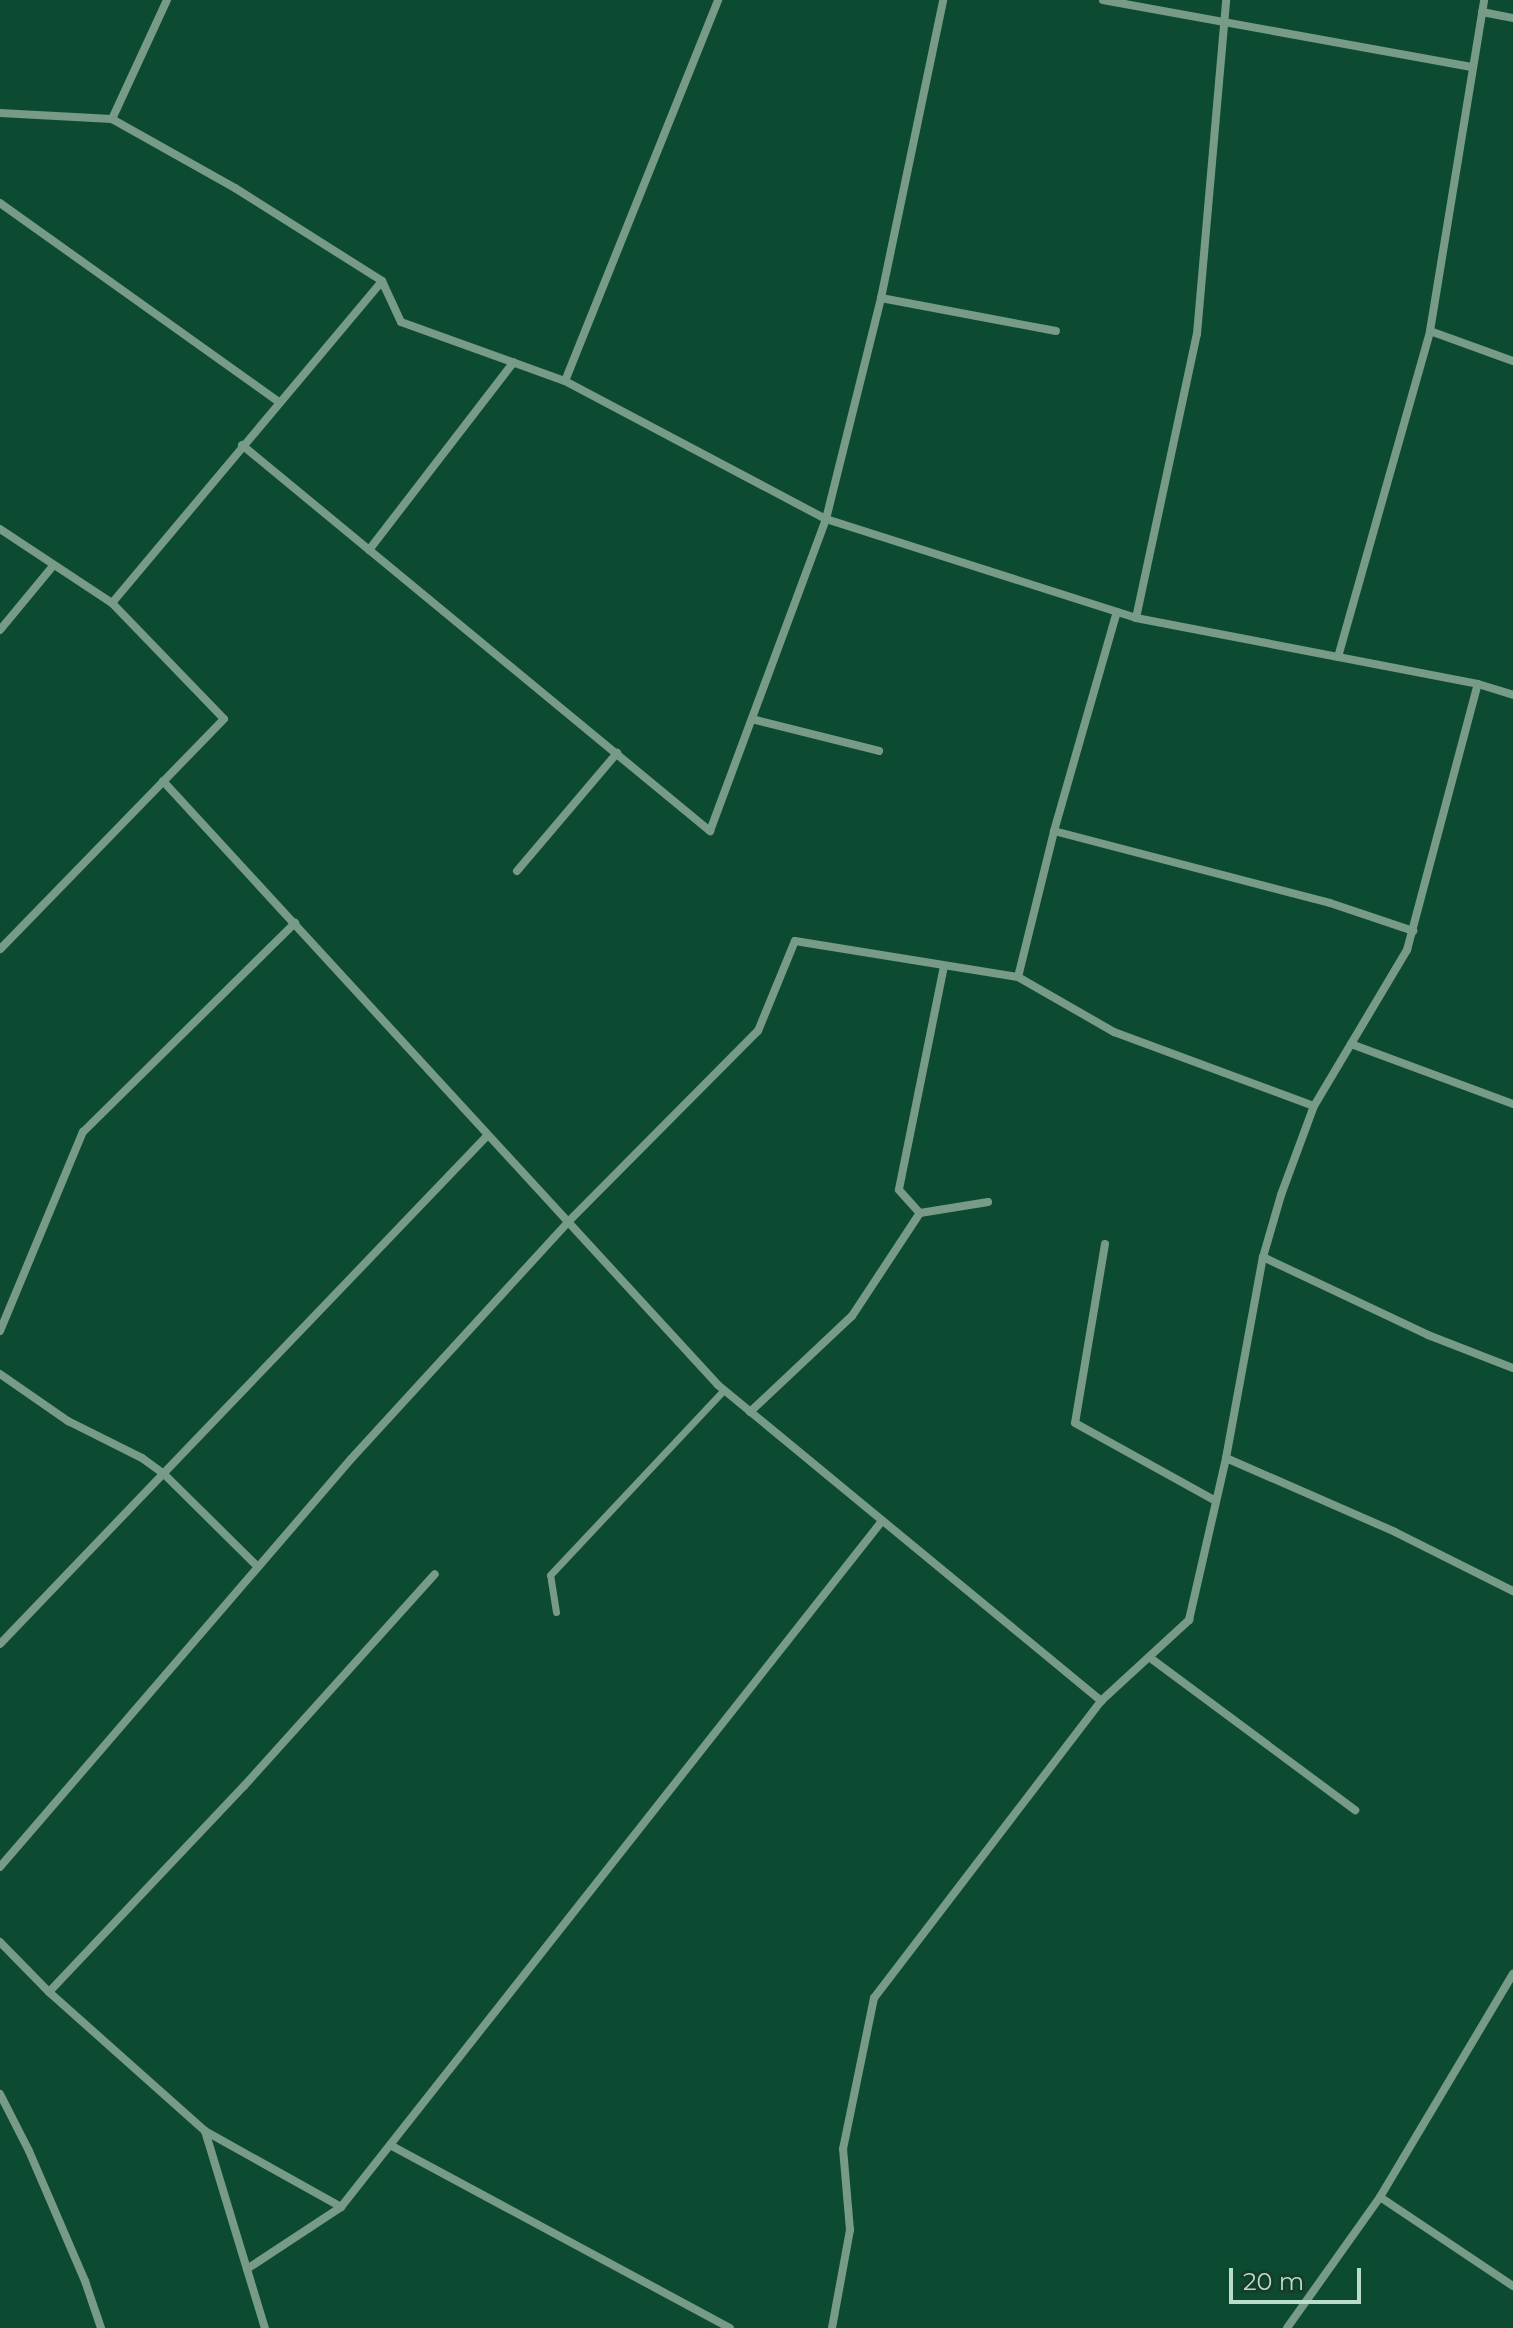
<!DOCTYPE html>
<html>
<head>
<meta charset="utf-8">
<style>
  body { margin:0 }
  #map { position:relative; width:1513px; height:2328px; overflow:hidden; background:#0c4b31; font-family:Montserrat,sans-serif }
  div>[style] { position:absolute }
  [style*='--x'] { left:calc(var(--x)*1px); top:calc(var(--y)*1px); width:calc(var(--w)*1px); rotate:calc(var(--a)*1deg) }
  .pedestrian>* { height:7px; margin:-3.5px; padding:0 3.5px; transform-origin:3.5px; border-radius:3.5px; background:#779b87 }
  .minor>* { height:8px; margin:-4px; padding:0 4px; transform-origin:4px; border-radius:4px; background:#779b87 }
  span { translate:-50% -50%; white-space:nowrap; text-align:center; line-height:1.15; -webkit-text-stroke:8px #153d2a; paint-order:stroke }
  .scale { position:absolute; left:1229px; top:2268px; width:132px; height:36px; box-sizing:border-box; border:4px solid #b9ddc8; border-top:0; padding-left:10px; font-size:24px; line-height:28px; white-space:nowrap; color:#b9ddc8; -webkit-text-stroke:6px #153d2a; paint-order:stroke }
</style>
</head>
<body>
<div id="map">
  <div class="pedestrian">
    <div style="--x:556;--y:1612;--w:37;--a:-99"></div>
    <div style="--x:550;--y:1575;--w:254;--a:-46.8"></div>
  </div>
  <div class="minor">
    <div style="--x:1103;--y:0;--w:376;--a:10.3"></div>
    <div style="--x:1482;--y:12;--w:32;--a:11"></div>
    <div style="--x:0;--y:113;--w:112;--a:3.1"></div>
    <div style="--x:112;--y:119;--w:141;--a:29.3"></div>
    <div style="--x:235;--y:188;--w:174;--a:32.3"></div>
    <div style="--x:382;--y:281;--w:45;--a:65.1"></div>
    <div style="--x:401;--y:322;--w:174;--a:19.8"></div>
    <div style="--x:565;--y:381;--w:295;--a:27.9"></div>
    <div style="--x:826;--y:519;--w:325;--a:17.7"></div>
    <div style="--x:1136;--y:618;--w:348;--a:10.9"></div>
    <div style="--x:1478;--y:684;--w:37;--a:17"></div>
    <div style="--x:112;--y:119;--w:131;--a:-65.2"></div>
    <div style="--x:0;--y:203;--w:343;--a:35.5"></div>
    <div style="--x:881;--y:298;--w:178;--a:10.7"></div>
    <div style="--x:1430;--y:331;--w:88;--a:19.9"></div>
    <div style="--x:565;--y:381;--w:411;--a:-68.1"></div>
    <div style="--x:242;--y:445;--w:607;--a:39.52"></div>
    <div style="--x:710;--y:831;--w:333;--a:-69.6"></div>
    <div style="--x:826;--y:519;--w:228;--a:-76"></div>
    <div style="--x:881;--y:298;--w:304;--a:-78.2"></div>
    <div style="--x:0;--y:529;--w:134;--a:33.5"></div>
    <div style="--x:112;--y:603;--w:161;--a:46"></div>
    <div style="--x:224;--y:719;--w:321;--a:134.2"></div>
    <div style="--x:369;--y:550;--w:237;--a:-52.4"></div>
    <div style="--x:112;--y:603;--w:420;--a:-50"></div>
    <div style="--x:1136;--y:618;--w:290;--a:-77.9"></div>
    <div style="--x:1197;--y:334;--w:335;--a:-85"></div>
    <div style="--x:0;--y:630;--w:83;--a:-50.4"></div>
    <div style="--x:1338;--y:657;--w:339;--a:-74.2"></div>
    <div style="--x:1430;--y:331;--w:335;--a:-80.7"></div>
    <div style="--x:752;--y:719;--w:131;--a:14.1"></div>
    <div style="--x:163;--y:781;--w:820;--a:47.42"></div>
    <div style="--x:718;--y:1385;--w:497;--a:39.5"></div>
    <div style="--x:1054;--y:831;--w:285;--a:14.6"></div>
    <div style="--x:1330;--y:903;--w:88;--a:18.6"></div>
    <div style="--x:517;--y:871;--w:155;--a:-49.7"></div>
    <div style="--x:944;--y:966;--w:228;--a:101.4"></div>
    <div style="--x:899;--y:1190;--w:31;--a:48"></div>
    <div style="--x:920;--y:1213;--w:69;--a:-9.2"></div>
    <div style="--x:1018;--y:977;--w:150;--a:-76.1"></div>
    <div style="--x:1054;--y:831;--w:228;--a:-74"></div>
    <div style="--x:1351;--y:1044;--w:173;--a:20.3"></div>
    <div style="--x:1105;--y:1244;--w:181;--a:99.5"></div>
    <div style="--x:1075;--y:1423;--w:161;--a:29"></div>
    <div style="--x:1263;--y:1257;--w:183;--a:25.3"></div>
    <div style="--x:1428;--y:1335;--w:91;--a:21.2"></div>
    <div style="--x:0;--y:1331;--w:216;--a:-67.4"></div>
    <div style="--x:83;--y:1132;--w:298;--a:-44.6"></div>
    <div style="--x:0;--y:1374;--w:83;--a:34.7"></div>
    <div style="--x:68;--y:1421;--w:83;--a:26.6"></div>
    <div style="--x:142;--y:1458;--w:27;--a:36"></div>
    <div style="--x:164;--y:1474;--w:132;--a:44.7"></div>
    <div style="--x:750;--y:1412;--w:140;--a:-43.3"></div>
    <div style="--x:852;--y:1316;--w:123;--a:-56.6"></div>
    <div style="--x:1226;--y:1458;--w:184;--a:23.6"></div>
    <div style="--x:1395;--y:1532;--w:132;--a:26.6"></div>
    <div style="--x:0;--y:1644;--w:705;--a:-46.21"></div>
    <div style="--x:1149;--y:1657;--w:257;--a:36.6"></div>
    <div style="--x:0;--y:1867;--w:538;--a:-49.29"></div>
    <div style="--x:351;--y:1459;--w:321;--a:-47.5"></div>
    <div style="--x:568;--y:1222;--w:269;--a:-45.2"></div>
    <div style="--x:758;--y:1031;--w:97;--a:-67.7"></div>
    <div style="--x:795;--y:941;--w:226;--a:9.2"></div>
    <div style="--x:1018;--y:977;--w:111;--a:29.8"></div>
    <div style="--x:1114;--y:1032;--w:213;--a:20.3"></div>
    <div style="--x:0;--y:1942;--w:70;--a:45.6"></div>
    <div style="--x:49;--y:1992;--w:209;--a:41.7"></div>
    <div style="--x:205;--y:2131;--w:156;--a:29.2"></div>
    <div style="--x:49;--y:1992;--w:284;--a:-46.6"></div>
    <div style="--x:244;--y:1786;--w:285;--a:-48"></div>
    <div style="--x:0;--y:2094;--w:64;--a:63"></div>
    <div style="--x:29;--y:2151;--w:142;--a:66.7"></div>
    <div style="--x:85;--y:2281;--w:50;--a:71.2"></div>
    <div style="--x:205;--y:2131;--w:206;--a:73.1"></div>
    <div style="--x:390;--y:2145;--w:386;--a:28.3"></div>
    <div style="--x:1380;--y:2197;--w:160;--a:33.8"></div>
    <div style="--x:247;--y:2269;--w:113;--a:-33.4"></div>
    <div style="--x:341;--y:2207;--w:874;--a:-51.74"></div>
    <div style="--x:832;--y:2328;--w:100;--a:-79.6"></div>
    <div style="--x:850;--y:2230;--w:81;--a:-94.9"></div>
    <div style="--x:843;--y:2149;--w:154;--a:-78.4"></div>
    <div style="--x:874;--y:1998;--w:374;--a:-52.6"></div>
    <div style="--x:1101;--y:1701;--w:120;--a:-42.6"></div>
    <div style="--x:1189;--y:1620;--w:166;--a:-77.1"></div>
    <div style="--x:1226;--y:1458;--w:204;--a:-79.6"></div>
    <div style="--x:1263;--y:1257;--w:65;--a:-73.8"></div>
    <div style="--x:1281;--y:1195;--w:95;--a:-69.7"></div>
    <div style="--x:1314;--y:1106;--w:182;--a:-59.2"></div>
    <div style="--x:1407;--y:950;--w:275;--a:-75.1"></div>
    <div style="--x:1287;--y:2328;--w:161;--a:-54.6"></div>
    <div style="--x:1380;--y:2197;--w:260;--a:-59.2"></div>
  </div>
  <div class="scale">20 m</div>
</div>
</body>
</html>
